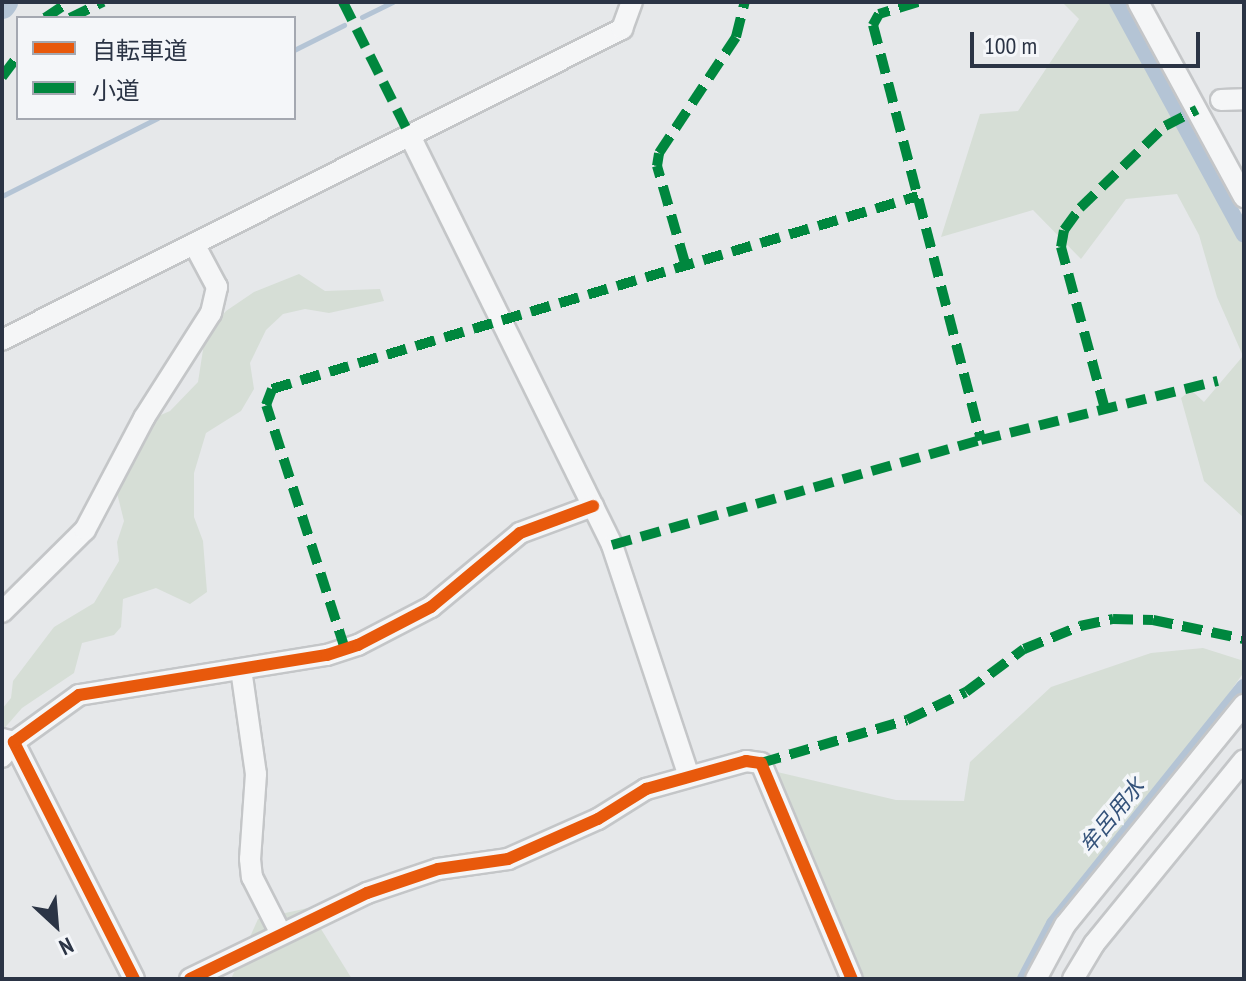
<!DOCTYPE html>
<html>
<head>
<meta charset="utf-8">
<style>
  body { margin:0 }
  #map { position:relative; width:1246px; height:981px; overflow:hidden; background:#e6e8ea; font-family:"PT Sans Narrow","Noto Sans JP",sans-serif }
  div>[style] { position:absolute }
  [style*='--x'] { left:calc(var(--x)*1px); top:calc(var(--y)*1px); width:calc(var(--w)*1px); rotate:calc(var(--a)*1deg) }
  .green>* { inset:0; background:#d6ded6 }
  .stream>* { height:5px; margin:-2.5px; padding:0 2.5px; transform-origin:2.5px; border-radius:2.5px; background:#b4c4d5 }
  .canal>* { height:16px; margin:-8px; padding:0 8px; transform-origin:8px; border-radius:8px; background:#b4c4d5 }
  .river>* { height:28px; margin:-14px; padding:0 14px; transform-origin:14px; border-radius:14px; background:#b4c4d5 }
  .roads { filter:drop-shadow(2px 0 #c4c6c8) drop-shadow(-2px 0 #c4c6c8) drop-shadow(0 2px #c4c6c8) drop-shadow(0 -2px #c4c6c8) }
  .minor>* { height:20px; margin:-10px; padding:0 10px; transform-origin:10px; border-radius:10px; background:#f5f6f7 }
  .quiet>* { height:10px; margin-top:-5px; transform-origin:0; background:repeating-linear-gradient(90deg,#00873e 0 20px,transparent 0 30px) }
  .cycleway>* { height:12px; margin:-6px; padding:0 6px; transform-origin:6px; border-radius:6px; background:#e8590c }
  span { translate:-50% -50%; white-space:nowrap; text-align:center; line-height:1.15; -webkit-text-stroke:7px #f4f6f9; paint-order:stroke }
  .water-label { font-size:22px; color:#34527a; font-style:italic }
  .frame { position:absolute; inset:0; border:4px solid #2b3445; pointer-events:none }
  .legend { position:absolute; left:16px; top:16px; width:280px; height:104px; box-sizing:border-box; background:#f4f6f9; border:2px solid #a4a8b1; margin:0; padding:10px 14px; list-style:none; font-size:24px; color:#2b3445 }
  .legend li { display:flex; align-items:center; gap:16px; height:40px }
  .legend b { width:40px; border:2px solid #a4a8b1 }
  .north { position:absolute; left:16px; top:885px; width:80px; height:80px; -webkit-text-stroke:6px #f4f6f9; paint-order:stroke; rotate:154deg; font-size:22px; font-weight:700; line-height:32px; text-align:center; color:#2b3445 }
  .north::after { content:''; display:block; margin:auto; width:28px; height:36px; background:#2b3445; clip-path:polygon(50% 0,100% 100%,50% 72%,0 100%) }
  .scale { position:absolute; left:970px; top:32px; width:230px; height:36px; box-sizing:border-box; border:4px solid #2b3445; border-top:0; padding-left:10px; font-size:24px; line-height:28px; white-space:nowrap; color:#2b3445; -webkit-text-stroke:6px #f4f6f9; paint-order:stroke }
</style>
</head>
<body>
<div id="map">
  <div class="green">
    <div style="clip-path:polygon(1062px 2px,1109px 2px,1182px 125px,1244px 247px,1244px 518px,1204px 481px,1181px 398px,1191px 390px,1204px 402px,1243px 356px,1217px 297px,1199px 235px,1177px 194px,1126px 199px,1081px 259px,1033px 210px,941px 237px,980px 114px,1018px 111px,1079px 19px)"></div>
    <div style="clip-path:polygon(299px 274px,325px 291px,380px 289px,384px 301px,329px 313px,305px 309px,283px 314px,266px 330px,250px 363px,254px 389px,241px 411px,206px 433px,194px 473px,194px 517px,203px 541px,207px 592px,190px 604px,156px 588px,123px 599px,121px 627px,114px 635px,82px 643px,74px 673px,22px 708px,2px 731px,2px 709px,11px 698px,13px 681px,54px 627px,94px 603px,119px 561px,117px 542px,124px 521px,115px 485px,147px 421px,170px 411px,198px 382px,205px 337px,226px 311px,254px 292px)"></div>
    <div style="clip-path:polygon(1203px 648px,1244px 661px,1244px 672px,1170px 777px,1109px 849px,1024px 979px,859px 979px,773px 771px,896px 800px,964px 801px,970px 762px,1051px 687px,1151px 653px)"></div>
    <div style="clip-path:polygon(308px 908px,352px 979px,231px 979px,258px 919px)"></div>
  </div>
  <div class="stream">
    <div style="--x:362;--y:17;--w:34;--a:-26"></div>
    <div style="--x:294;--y:50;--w:56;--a:-26.6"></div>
    <div style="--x:2;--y:196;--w:174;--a:-26.6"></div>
  </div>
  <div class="canal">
    <div style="--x:1117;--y:2;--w:265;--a:61.4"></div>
    <div style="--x:1025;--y:979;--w:62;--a:-62.2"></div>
    <div style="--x:1054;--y:924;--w:304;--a:-51.3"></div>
  </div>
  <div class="river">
    <div style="--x:2;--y:5;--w:4;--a:-56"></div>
  </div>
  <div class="roads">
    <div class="minor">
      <div style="--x:1138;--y:2;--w:222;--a:61.5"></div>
      <div style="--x:1221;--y:100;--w:23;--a:-2"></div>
      <div style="--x:410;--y:136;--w:456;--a:63.7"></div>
      <div style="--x:612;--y:545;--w:243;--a:71.6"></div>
      <div style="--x:2;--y:340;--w:694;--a:-26.64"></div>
      <div style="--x:622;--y:29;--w:29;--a:-70"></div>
      <div style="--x:2;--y:612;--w:117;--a:-44.7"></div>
      <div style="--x:85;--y:530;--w:127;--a:-62.2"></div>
      <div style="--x:144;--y:418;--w:125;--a:-57.5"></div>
      <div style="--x:211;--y:313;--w:27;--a:-77"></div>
      <div style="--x:217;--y:287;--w:49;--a:-118.1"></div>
      <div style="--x:241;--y:669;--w:106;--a:81.9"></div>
      <div style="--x:256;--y:774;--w:85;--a:94"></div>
      <div style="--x:250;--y:859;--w:18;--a:84"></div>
      <div style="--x:252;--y:877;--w:64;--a:63"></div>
      <div style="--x:2;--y:739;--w:12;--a:14"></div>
      <div style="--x:14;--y:742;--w:19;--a:129"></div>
      <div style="--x:134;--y:979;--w:266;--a:-116.9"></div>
      <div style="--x:14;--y:742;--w:80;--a:-35.9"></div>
      <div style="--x:79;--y:695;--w:251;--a:-9.2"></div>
      <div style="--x:327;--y:655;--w:33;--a:-18"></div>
      <div style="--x:358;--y:645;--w:82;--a:-27.5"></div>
      <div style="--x:431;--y:607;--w:116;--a:-39.7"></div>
      <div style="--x:520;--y:533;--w:78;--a:-20.3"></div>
      <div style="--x:190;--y:979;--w:197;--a:-25.9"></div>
      <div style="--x:367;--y:893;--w:75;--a:-18.7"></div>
      <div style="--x:438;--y:869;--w:71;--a:-8.1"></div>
      <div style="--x:508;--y:859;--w:98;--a:-24"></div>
      <div style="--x:598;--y:819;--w:57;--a:-32"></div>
      <div style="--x:646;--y:789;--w:104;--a:-15.6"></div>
      <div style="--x:746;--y:761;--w:15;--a:8"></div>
      <div style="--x:761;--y:763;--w:234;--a:67.2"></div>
      <div style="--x:1036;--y:979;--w:61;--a:-61.8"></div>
      <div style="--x:1065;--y:925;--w:284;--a:-50.9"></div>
      <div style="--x:1073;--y:979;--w:41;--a:-59"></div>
      <div style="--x:1094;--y:944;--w:237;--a:-50.8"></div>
    </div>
  </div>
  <div class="quiet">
    <div style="--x:343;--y:2;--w:150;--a:63.4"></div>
    <div style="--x:918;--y:2;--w:41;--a:162.9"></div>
    <div style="--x:879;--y:14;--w:13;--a:119"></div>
    <div style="--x:873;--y:25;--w:429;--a:75.4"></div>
    <div style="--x:45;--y:18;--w:29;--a:-34"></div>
    <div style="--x:70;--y:18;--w:37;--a:-26"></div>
    <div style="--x:2;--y:77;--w:26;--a:-53"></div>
    <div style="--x:685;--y:263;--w:101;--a:-106.1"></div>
    <div style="--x:657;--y:166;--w:13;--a:-81"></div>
    <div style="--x:659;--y:153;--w:139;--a:-56.4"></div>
    <div style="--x:736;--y:37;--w:36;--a:-76"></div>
    <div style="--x:1105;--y:409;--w:168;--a:-105.2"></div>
    <div style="--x:1061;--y:247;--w:17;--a:-80"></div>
    <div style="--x:1064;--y:230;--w:27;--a:-54"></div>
    <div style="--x:1080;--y:208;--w:118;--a:-44"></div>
    <div style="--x:1165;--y:126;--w:36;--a:-27"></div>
    <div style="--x:612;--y:545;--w:384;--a:-15.9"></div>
    <div style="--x:981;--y:440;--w:244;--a:-14"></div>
    <div style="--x:345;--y:649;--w:256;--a:-107.9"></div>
    <div style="--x:266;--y:405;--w:17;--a:-69"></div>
    <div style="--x:272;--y:389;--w:674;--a:-16.63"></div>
    <div style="--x:761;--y:763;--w:152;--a:-16.4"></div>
    <div style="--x:907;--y:720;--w:65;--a:-25.4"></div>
    <div style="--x:966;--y:692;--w:72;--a:-36.6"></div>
    <div style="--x:1024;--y:649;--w:61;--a:-22.3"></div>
    <div style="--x:1080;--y:626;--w:34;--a:-12"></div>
    <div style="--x:1113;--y:619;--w:40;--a:1.4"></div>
    <div style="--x:1153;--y:620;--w:93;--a:11.8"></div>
  </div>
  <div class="cycleway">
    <div style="--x:134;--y:979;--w:266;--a:-116.9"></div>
    <div style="--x:14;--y:742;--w:80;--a:-35.9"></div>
    <div style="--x:79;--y:695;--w:251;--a:-9.2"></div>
    <div style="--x:327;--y:655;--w:33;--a:-18"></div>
    <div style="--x:358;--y:645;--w:82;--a:-27.5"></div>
    <div style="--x:431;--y:607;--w:116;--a:-39.7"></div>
    <div style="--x:520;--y:533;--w:78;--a:-20.3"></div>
    <div style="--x:190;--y:979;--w:197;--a:-25.9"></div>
    <div style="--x:367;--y:893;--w:75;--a:-18.7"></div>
    <div style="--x:438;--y:869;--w:71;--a:-8.1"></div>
    <div style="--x:508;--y:859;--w:98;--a:-24"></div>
    <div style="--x:598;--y:819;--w:57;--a:-32"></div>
    <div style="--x:646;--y:789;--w:104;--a:-15.6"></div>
    <div style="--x:746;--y:761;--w:15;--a:8"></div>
    <div style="--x:761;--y:763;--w:234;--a:67.2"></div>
  </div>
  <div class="water-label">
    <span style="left:1112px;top:816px;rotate:-51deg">牟呂用水</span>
  </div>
  <div class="frame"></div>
  <ul class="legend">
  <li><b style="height:10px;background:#e8590c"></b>自転車道</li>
  <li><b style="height:10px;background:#00873e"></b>小道</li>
  </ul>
  <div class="north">N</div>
  <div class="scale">100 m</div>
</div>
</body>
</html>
